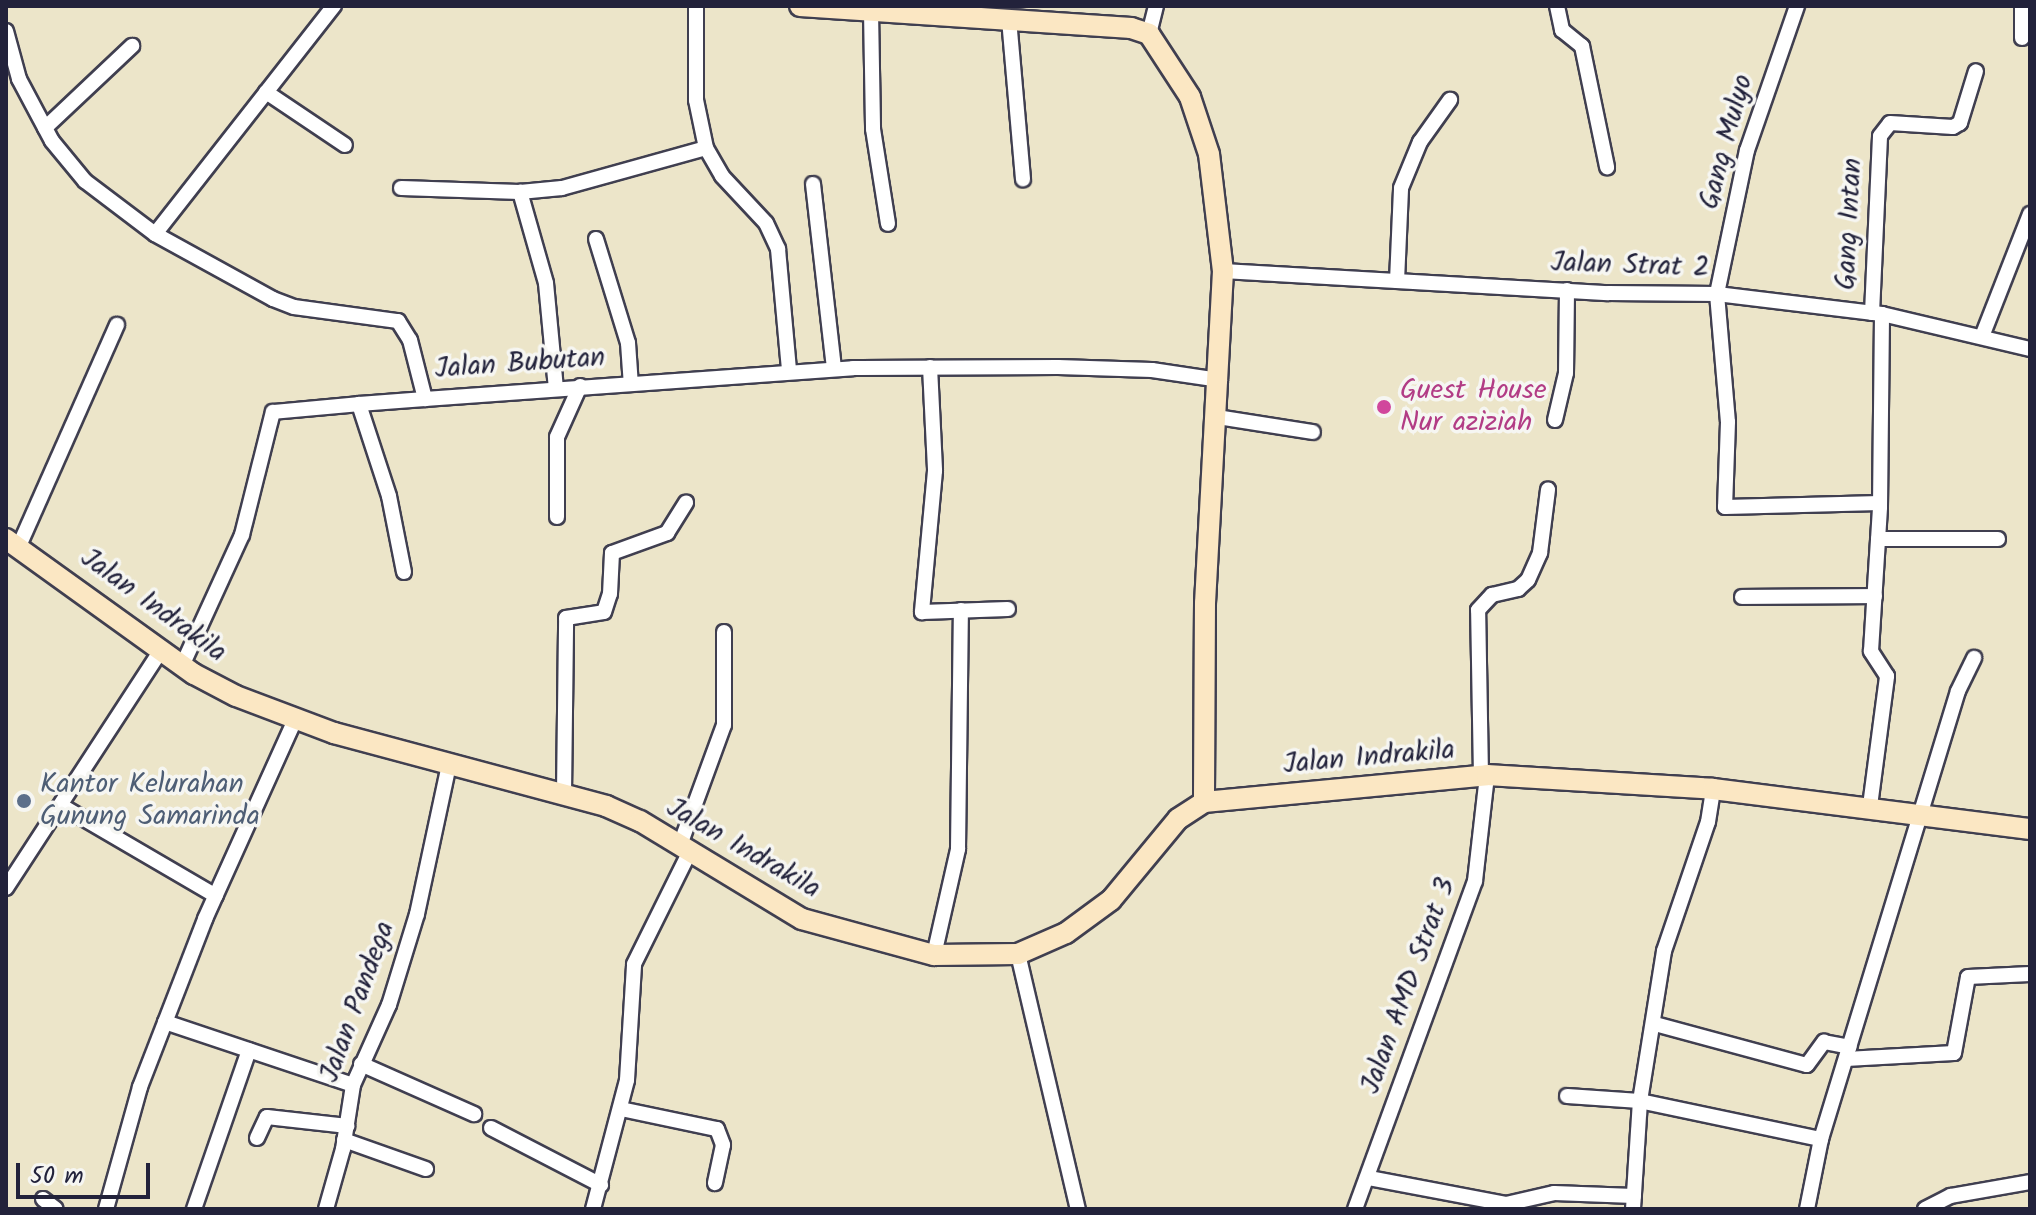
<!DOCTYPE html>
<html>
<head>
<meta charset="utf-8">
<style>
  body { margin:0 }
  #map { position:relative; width:2036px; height:1215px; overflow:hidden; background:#ece5c9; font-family:Kalam,sans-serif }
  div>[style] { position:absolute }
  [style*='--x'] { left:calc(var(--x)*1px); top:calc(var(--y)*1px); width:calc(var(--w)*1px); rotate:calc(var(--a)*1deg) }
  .roads { filter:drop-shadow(2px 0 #403f50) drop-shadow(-2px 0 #403f50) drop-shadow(0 2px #403f50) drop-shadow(0 -2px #403f50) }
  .street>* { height:14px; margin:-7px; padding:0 7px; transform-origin:7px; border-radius:7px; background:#fff }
  .secondary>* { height:20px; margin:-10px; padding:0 10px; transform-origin:10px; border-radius:10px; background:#fbe7c3 }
  .dots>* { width:22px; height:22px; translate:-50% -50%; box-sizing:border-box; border:4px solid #f6f6f2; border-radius:50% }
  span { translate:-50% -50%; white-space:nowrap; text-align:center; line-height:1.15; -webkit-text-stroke:7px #f6f6f2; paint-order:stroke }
  .street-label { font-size:28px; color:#22223b }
  .hotel-label { font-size:28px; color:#b23c85 }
  .left { translate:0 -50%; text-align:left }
  .service-label { font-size:28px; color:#4e5e75 }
  .frame { position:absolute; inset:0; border:8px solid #22223b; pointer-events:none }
  .scale { position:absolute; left:16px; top:1163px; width:134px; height:36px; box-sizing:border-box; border:4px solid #22223b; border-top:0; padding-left:10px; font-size:24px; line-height:28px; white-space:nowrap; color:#22223b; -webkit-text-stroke:6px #f6f6f2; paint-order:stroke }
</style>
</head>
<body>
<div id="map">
  <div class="roads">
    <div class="street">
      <div style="--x:696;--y:6;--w:94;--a:90"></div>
      <div style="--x:696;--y:100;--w:49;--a:78.2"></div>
      <div style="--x:706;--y:148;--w:32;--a:60"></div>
      <div style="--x:722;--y:176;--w:64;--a:46.9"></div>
      <div style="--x:766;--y:223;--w:29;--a:65"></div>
      <div style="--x:778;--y:249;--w:122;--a:84.8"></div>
      <div style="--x:1557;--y:6;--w:25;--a:78"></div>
      <div style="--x:1562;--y:30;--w:26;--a:39"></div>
      <div style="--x:1582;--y:46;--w:124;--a:78.3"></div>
      <div style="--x:1797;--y:6;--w:152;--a:109.1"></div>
      <div style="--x:1747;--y:150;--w:147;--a:101.8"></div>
      <div style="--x:1717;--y:294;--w:128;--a:85.1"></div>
      <div style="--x:1728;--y:422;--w:85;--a:92"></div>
      <div style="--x:1725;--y:507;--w:155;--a:-1.5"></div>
      <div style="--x:871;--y:11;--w:118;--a:89"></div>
      <div style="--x:873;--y:129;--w:96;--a:81"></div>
      <div style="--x:1009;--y:19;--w:161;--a:85"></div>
      <div style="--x:6;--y:31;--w:50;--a:74.8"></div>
      <div style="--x:19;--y:79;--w:70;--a:62"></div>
      <div style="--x:52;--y:141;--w:52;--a:50.5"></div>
      <div style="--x:85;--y:181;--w:88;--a:37.1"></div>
      <div style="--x:155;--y:234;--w:135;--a:28.8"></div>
      <div style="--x:273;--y:299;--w:22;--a:21"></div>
      <div style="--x:294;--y:307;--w:105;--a:7.7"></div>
      <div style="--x:398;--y:321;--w:22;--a:58"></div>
      <div style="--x:410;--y:340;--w:61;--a:75.7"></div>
      <div style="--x:425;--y:399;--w:429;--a:-4.1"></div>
      <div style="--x:853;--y:368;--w:205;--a:-0.3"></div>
      <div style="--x:1058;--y:367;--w:94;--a:1.8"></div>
      <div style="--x:1152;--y:370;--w:69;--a:8.4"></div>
      <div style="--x:1149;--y:34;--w:29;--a:-76"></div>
      <div style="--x:2022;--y:38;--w:32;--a:-90"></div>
      <div style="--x:266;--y:92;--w:95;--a:33.9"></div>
      <div style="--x:45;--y:128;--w:120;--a:-43.3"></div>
      <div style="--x:813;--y:184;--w:186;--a:83.5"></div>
      <div style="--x:401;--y:188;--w:119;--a:1.9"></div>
      <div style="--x:155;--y:234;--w:290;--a:-51.9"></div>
      <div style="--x:596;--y:239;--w:109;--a:72.9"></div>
      <div style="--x:628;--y:343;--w:39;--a:86"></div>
      <div style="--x:1223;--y:271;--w:386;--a:3.3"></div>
      <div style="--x:1608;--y:293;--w:109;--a:0.5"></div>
      <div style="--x:1717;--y:294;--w:166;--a:6.9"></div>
      <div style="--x:1882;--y:314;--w:152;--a:13.3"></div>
      <div style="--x:1397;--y:281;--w:93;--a:-87.5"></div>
      <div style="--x:1401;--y:188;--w:50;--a:-67.6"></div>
      <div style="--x:1420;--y:142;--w:52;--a:-54.5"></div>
      <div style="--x:1872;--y:313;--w:177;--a:-87.4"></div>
      <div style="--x:1880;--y:136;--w:16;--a:-52"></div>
      <div style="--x:1890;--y:123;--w:63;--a:3.6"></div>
      <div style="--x:1953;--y:127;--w:8;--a:-30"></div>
      <div style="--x:1960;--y:123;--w:54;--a:-72.9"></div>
      <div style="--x:1983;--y:334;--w:129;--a:-68.6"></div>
      <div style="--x:930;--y:367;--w:104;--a:87.2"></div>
      <div style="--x:935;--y:471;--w:142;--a:95.3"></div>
      <div style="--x:922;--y:612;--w:86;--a:-2"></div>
      <div style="--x:556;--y:389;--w:106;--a:-95.4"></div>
      <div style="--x:546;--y:283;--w:95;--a:-105.9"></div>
      <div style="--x:520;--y:192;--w:42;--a:-5.4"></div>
      <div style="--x:562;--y:188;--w:149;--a:-15.5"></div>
      <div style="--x:1217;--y:417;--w:97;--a:8.9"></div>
      <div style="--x:1555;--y:420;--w:48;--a:-76.8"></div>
      <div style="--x:1566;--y:373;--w:83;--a:-89.3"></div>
      <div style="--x:557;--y:517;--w:80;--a:-90"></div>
      <div style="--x:557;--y:437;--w:56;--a:-65.7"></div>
      <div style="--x:1878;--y:539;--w:120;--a:0"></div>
      <div style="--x:19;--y:546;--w:242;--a:-66.1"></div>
      <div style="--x:404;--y:572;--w:77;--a:-101.2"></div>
      <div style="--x:389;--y:496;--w:97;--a:-108.1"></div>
      <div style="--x:359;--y:404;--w:66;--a:-4.3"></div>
      <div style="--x:1742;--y:597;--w:133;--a:-0.4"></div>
      <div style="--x:182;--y:666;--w:144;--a:-65.4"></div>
      <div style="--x:242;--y:535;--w:127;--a:-75.9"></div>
      <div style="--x:273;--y:412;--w:86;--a:-5.3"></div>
      <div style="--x:1481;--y:776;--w:166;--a:-91"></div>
      <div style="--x:1478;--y:610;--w:21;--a:-47"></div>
      <div style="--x:1492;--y:595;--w:27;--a:-13"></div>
      <div style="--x:1518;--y:589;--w:13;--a:-42"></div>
      <div style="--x:1528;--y:580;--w:30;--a:-66"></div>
      <div style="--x:1540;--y:553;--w:64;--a:-82.8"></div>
      <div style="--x:564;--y:793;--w:175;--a:-89.3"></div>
      <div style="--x:566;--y:618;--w:38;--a:-9"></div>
      <div style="--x:604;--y:612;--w:19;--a:-72"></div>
      <div style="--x:610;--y:594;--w:41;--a:-87.2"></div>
      <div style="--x:612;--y:553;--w:59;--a:-20"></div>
      <div style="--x:667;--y:533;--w:36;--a:-58"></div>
      <div style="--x:62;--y:806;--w:178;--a:30.3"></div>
      <div style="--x:1870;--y:806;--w:131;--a:-82.5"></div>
      <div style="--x:1887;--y:676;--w:30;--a:-123"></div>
      <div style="--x:1871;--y:651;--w:144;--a:-86.4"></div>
      <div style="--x:1880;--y:507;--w:193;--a:-89.4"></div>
      <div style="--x:680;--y:845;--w:128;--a:-69.9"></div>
      <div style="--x:724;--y:725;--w:93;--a:-90"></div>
      <div style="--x:6;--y:888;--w:284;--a:-56.9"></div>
      <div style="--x:1018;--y:954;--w:262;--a:76.8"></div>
      <div style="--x:934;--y:955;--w:109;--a:-77.2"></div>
      <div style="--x:958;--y:849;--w:239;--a:-89.3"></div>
      <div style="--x:165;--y:1022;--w:198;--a:18.5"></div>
      <div style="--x:1655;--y:1024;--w:157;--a:15.1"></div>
      <div style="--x:1807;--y:1065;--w:29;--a:-54"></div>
      <div style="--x:1824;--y:1042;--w:26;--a:11"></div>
      <div style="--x:1846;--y:1059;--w:108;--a:-3.2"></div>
      <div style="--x:1954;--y:1053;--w:77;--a:-79.6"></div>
      <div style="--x:1968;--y:977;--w:62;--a:-2.8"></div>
      <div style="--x:361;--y:1064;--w:124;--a:23.9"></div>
      <div style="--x:1567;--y:1096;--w:73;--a:3.9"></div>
      <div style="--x:1640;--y:1101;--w:152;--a:-80.9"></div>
      <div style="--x:1664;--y:951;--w:136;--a:-71.2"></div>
      <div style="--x:1708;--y:822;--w:33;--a:-81"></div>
      <div style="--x:621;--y:1109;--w:98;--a:11.8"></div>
      <div style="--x:717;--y:1129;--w:17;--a:69"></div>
      <div style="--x:723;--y:1145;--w:39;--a:102"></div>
      <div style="--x:491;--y:1128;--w:124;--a:27.4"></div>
      <div style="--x:257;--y:1138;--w:23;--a:-65"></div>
      <div style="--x:267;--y:1117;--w:81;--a:6.4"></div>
      <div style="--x:344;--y:1140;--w:87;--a:19.5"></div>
      <div style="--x:1369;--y:1178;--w:139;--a:10.7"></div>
      <div style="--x:1506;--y:1204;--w:49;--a:-12.9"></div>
      <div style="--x:1554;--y:1193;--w:80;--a:2.1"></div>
      <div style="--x:43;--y:1199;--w:16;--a:38"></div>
      <div style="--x:106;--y:1209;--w:127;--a:-74.4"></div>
      <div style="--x:140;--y:1087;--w:180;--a:-68.8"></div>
      <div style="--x:205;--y:919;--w:218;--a:-65.7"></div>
      <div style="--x:194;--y:1209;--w:168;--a:-70.9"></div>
      <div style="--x:326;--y:1209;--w:62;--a:-74.2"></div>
      <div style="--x:343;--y:1149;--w:65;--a:-81.1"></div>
      <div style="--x:353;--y:1085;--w:88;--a:-65.8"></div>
      <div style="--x:389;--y:1005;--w:95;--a:-72.9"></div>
      <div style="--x:417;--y:914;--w:152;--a:-77.9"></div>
      <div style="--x:593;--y:1209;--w:133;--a:-75.2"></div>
      <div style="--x:627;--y:1080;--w:116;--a:-86.5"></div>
      <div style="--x:634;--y:964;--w:126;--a:-63.6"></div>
      <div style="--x:1355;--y:1209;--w:349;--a:-69.9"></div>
      <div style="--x:1475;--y:881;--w:107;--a:-83.5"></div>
      <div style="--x:1633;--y:1209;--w:108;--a:-86.3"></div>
      <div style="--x:1640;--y:1101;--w:185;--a:11.9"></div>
      <div style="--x:1807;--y:1209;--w:71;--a:-78.7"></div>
      <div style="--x:1821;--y:1139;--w:468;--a:-73"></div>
      <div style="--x:1958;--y:691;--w:37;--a:-64"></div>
      <div style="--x:1925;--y:1209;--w:29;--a:-27"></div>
      <div style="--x:1951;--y:1196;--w:80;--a:-10"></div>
    </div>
    <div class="secondary">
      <div style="--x:800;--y:6;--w:332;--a:3.8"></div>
      <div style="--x:1131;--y:28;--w:19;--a:18"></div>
      <div style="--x:1149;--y:34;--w:75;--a:56.9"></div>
      <div style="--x:1190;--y:97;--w:60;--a:71.6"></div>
      <div style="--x:1209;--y:154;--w:118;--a:83.2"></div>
      <div style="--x:1223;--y:271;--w:332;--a:93.1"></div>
      <div style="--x:1205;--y:603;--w:199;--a:90.3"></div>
      <div style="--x:6;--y:539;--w:231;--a:35.7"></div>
      <div style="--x:194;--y:674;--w:47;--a:27.6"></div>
      <div style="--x:236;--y:696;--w:105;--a:20.7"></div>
      <div style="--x:334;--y:733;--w:282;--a:15"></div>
      <div style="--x:606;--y:806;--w:37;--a:24"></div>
      <div style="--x:640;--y:821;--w:189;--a:31.2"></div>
      <div style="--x:802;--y:919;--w:137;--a:15.3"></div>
      <div style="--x:934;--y:955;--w:84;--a:-0.7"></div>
      <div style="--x:1018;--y:954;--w:52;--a:-23.6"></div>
      <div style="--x:1066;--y:933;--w:56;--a:-36.3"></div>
      <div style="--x:1111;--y:900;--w:105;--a:-50.4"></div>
      <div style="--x:1178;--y:819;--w:31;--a:-33"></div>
      <div style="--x:1204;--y:802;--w:284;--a:-5.4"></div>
      <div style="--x:1487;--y:775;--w:226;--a:3.5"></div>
      <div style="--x:1713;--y:789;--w:320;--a:7.2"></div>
    </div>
  </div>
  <div class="dots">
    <div style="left:1384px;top:407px;background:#d1479c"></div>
    <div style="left:24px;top:801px;background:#5c6f8a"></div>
  </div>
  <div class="street-label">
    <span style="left:1727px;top:142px;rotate:-75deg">Gang Mulyo</span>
    <span style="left:1850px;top:224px;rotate:-87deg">Gang Intan</span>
    <span style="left:1630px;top:266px;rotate:2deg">Jalan Strat 2</span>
    <span style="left:520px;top:364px;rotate:-4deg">Jalan Bubutan</span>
    <span style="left:153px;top:606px;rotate:36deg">Jalan Indrakila</span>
    <span style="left:1369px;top:758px;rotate:-5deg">Jalan Indrakila</span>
    <span style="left:743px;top:849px;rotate:30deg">Jalan Indrakila</span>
    <span style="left:1409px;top:986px;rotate:-70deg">Jalan AMD Strat 3</span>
    <span style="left:358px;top:1002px;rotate:-70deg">Jalan Pandega</span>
  </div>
  <div class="hotel-label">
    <span class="left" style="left:1400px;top:407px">Guest House<br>Nur aziziah</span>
  </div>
  <div class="service-label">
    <span class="left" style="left:40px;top:801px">Kantor Kelurahan<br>Gunung Samarinda</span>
  </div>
  <div class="frame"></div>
  <div class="scale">50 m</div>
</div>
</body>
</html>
